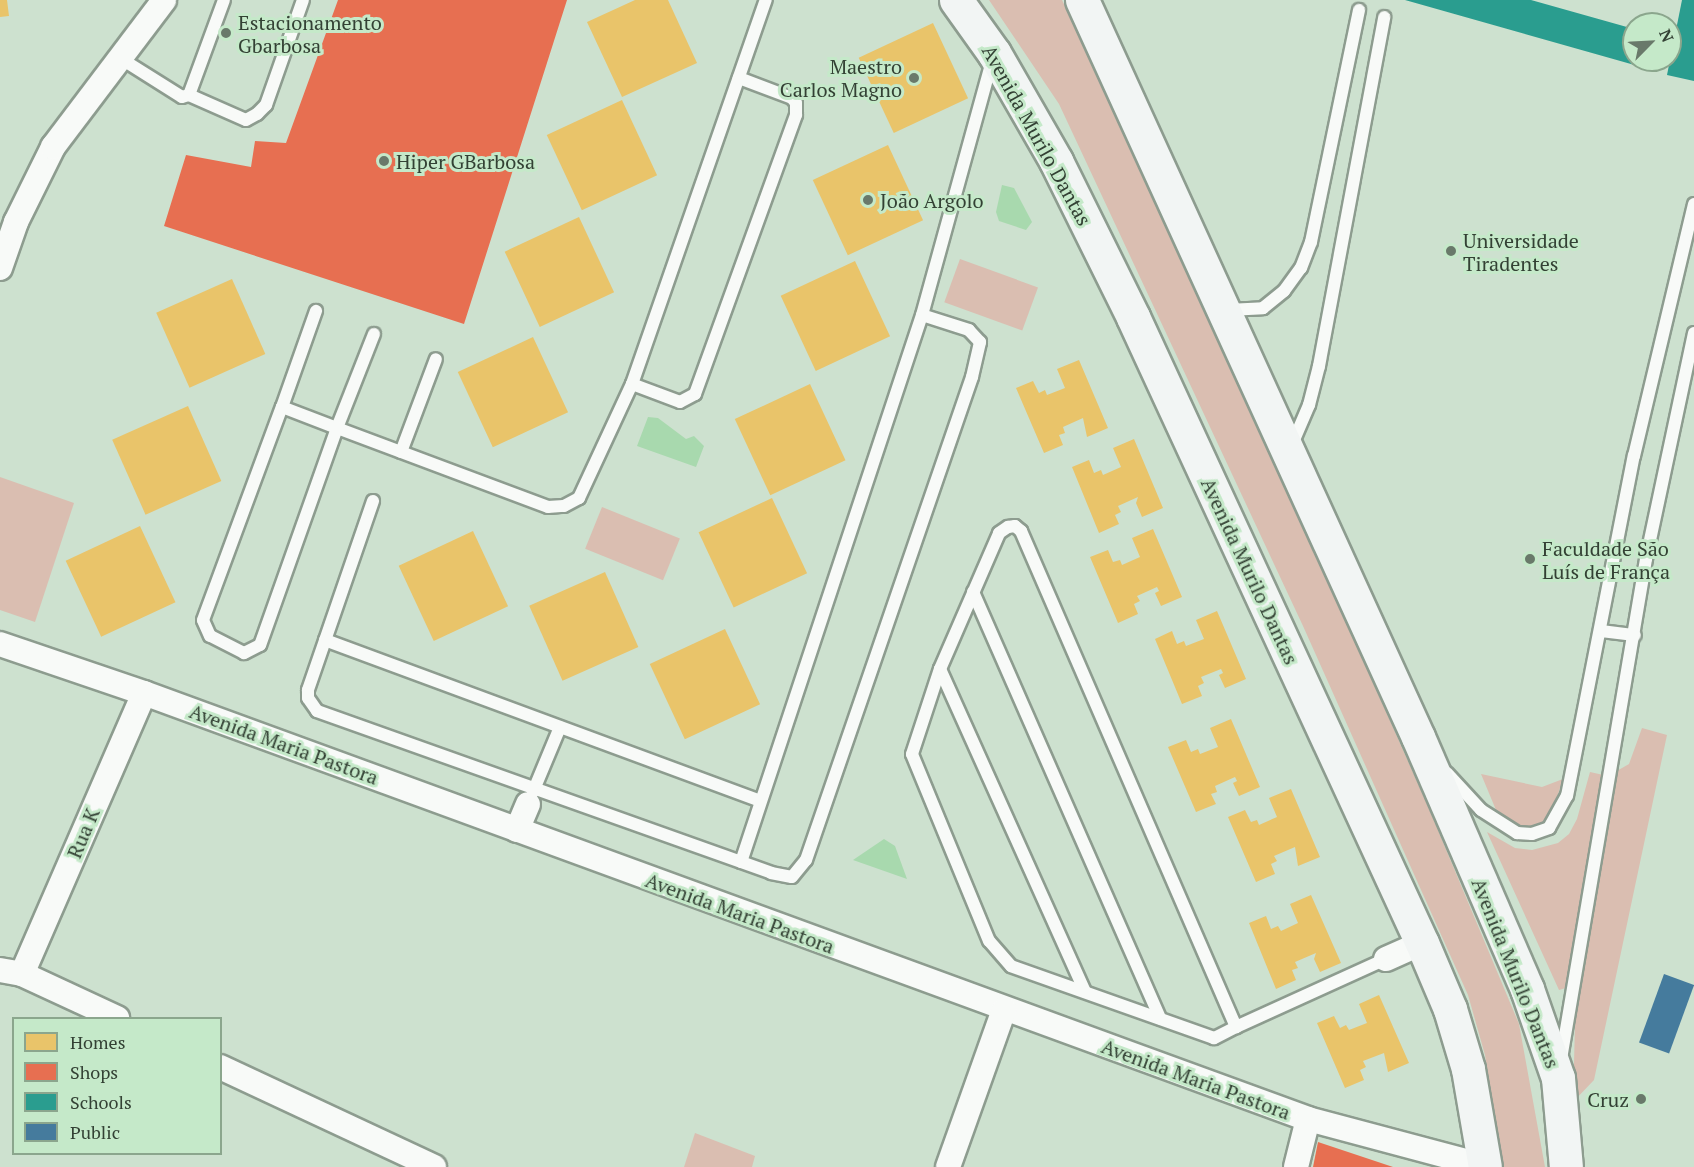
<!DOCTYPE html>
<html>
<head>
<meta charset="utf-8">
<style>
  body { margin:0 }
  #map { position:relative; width:1694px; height:1167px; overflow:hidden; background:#cde1cf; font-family:"PT Serif",serif }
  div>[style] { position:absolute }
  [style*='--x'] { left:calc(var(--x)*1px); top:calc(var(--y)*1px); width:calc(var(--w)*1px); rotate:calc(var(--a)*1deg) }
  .green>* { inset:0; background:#dabeb1; transform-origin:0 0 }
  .water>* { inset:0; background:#a8d9ae }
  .homes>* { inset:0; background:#e9c46a; transform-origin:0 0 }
  .shops>* { inset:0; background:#e76f51 }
  .schools>* { inset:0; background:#2a9d8f }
  .public>* { inset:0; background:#457b9d; transform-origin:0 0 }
  .roads { filter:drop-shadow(2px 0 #8d9c8f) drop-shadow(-2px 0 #8d9c8f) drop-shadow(0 2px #8d9c8f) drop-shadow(0 -2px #8d9c8f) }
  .lane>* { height:12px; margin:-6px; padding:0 6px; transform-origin:6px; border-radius:6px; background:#f8faf8 }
  .street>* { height:24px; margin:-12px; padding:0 12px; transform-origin:12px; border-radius:12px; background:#f8faf8 }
  .secondary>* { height:33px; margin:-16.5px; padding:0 16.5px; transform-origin:16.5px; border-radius:16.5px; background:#f2f5f4 }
  .dots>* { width:16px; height:16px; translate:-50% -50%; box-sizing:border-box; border:3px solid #c5e9c9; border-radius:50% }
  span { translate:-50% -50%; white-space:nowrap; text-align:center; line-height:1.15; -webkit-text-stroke:6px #c5e9c9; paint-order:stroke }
  .poi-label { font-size:20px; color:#334134 }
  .left { translate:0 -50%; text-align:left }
  .right { translate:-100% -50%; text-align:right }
  .street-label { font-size:20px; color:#334134 }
  .legend { position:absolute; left:12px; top:1017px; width:210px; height:138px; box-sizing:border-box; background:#c5e9c9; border:2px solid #8ba68d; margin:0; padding:8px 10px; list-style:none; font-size:18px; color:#334134 }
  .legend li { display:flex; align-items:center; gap:12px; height:30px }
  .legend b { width:30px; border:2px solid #8ba68d }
  .north { position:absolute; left:1622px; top:12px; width:60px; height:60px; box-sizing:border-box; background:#c5e9c9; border:2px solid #8ba68d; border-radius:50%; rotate:66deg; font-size:16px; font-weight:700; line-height:24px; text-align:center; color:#334134 }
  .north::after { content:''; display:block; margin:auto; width:21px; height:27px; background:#69796a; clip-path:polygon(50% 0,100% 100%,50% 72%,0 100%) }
</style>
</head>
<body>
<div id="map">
  <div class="green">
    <div style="clip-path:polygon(989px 0,1062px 0,1186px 260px,1427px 804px,1519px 1024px,1545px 1167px,1502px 1167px,1485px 1055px,1468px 995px,1303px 626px,1059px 104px)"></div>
    <div style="left:960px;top:259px;width:83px;height:46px;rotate:20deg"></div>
    <div style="clip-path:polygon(0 477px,74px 503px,35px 622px,0 610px)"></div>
    <div style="left:602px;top:507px;width:84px;height:45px;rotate:22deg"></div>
    <div style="clip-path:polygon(1642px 728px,1667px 735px,1594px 1080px,1573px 1102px,1576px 985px,1559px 990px,1487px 832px,1515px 848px,1532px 850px,1558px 843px,1569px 834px,1577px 819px,1590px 772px,1608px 776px,1629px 764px)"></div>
    <div style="clip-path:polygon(1481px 774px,1542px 787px,1563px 779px,1549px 822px,1531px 832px,1501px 822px)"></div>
    <div style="clip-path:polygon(695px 1133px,755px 1156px,752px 1167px,684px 1167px)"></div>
  </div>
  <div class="water">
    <div style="clip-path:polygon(1002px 185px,1014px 188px,1032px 222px,1026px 230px,999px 221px,996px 212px)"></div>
    <div style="clip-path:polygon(648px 417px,658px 418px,686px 439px,694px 436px,704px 446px,696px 467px,637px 446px)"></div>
    <div style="clip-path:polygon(884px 839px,895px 846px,907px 879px,853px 860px)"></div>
  </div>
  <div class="homes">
    <div style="clip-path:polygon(0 0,7px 0,9px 16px,0 17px)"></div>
    <div style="clip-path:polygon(635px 0,668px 0,697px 63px,622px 97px,587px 22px)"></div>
    <div style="left:933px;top:23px;width:83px;height:82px;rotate:65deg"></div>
    <div style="left:622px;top:100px;width:83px;height:83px;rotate:65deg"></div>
    <div style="left:888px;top:145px;width:83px;height:83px;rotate:65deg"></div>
    <div style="left:579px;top:217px;width:83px;height:82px;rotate:65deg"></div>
    <div style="left:855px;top:261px;width:83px;height:82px;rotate:65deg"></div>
    <div style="left:232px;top:279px;width:82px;height:83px;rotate:66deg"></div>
    <div style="left:533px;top:337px;width:83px;height:83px;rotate:65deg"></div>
    <div style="clip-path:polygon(1079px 360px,1108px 428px,1087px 437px,1083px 418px,1063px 427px,1065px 433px,1059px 435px,1063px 445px,1044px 453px,1016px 388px,1033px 381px,1039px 393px,1045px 390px,1047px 395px,1065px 388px,1057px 369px)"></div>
    <div style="left:810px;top:384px;width:84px;height:83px;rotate:65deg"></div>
    <div style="left:188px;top:406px;width:82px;height:83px;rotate:66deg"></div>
    <div style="clip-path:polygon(1134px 439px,1163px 508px,1142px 517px,1136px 503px,1138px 497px,1118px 506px,1121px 512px,1115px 515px,1119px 524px,1099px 533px,1072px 467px,1089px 460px,1094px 473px,1101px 470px,1103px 475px,1121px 467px,1113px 448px)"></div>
    <div style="left:772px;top:498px;width:83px;height:81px;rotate:65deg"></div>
    <div style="left:140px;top:526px;width:84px;height:82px;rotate:65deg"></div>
    <div style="clip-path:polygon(1153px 529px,1182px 597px,1161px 606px,1155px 593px,1159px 591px,1157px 587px,1137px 596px,1140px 601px,1134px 604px,1138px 614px,1118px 623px,1090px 557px,1108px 550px,1113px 562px,1120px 560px,1122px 565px,1140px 557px,1132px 538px)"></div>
    <div style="left:473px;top:531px;width:83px;height:82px;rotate:65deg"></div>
    <div style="left:605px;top:572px;width:82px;height:83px;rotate:66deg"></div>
    <div style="clip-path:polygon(1217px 611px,1246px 679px,1225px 688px,1219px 675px,1223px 673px,1221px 669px,1201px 677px,1204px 683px,1198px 686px,1202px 696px,1182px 704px,1155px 639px,1172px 631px,1177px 644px,1184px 641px,1186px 646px,1204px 639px,1196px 620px)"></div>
    <div style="left:725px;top:629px;width:83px;height:83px;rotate:65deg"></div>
    <div style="clip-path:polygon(1231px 719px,1260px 787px,1239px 796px,1233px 783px,1237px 781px,1235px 777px,1215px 786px,1217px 792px,1211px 794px,1216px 804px,1196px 812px,1168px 747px,1186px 740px,1191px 752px,1198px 749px,1200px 754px,1218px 747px,1210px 728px)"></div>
    <div style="clip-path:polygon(1291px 789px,1320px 857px,1298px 866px,1295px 847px,1274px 856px,1277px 861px,1271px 864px,1275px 874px,1256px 882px,1228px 817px,1245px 810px,1251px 822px,1257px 820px,1259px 825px,1277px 817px,1269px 798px)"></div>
    <div style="clip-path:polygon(1311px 895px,1341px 963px,1320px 972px,1314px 959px,1316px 953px,1295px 962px,1298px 968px,1292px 970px,1296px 980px,1276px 989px,1249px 923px,1266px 916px,1271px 929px,1278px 926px,1281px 931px,1298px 923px,1290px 904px)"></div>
    <div style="clip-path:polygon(1379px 995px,1409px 1063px,1388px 1072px,1384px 1053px,1363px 1061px,1366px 1067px,1360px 1070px,1364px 1080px,1345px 1088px,1317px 1023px,1334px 1016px,1340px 1028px,1346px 1025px,1349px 1030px,1367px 1023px,1359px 1004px)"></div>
  </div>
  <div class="shops">
    <div style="clip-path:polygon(338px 0,567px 0,464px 324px,164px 226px,186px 155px,251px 167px,255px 141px,286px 143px)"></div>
    <div style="clip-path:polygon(1318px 1142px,1393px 1167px,1313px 1167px)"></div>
  </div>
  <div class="schools">
    <div style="clip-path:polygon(1405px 0,1531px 0,1634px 29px,1634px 60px,1640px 60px,1638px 66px)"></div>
    <div style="clip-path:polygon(1682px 0,1694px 0,1694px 81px,1667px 75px)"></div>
  </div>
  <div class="public">
    <div style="left:1664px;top:974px;width:32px;height:73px;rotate:20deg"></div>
  </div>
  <div class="roads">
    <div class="lane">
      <div style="--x:120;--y:58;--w:73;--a:32.2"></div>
      <div style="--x:182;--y:97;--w:7;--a:-16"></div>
      <div style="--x:189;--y:95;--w:101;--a:-69.8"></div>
      <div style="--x:189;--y:95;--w:62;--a:23.7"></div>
      <div style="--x:246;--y:120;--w:13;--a:-29"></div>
      <div style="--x:257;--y:114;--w:13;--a:-45"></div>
      <div style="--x:266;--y:105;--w:111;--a:-70.6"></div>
      <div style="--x:1228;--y:310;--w:35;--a:-3"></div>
      <div style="--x:1263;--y:308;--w:27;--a:-39"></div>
      <div style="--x:1284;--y:291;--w:29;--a:-54"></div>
      <div style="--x:1301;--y:268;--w:28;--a:-69"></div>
      <div style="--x:1311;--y:242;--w:237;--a:-78.3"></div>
      <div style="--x:374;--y:334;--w:101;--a:111.5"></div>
      <div style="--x:337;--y:428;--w:230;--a:109.5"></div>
      <div style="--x:260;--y:645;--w:18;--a:153"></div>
      <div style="--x:244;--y:653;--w:38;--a:-153"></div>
      <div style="--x:210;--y:636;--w:17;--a:-114"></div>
      <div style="--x:203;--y:620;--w:227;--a:-69.7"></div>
      <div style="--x:282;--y:407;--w:59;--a:20.9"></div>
      <div style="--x:337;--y:428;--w:225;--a:20.5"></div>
      <div style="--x:548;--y:507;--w:16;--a:-4"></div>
      <div style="--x:564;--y:506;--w:17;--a:-28"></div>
      <div style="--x:579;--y:498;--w:126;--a:-65.1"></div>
      <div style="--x:632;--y:384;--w:407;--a:-70.8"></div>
      <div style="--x:632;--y:384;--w:51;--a:20.6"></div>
      <div style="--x:680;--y:402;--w:17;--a:-28"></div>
      <div style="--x:695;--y:394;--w:297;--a:-70.1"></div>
      <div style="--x:796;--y:115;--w:12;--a:-90"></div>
      <div style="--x:796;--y:103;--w:6;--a:-129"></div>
      <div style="--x:792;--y:98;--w:57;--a:-159.3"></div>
      <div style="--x:282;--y:407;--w:102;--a:-70.5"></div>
      <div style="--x:1291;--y:447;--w:46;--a:-66.8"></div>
      <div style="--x:1309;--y:405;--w:40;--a:-75.6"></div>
      <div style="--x:1319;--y:366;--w:355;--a:-79.4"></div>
      <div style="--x:401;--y:452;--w:99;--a:-69.4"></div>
      <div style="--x:373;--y:501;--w:200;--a:109"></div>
      <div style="--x:308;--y:690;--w:8;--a:90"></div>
      <div style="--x:308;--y:698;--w:16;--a:55"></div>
      <div style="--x:317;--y:711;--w:482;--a:19.6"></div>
      <div style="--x:771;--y:873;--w:21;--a:11"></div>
      <div style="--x:792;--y:877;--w:22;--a:-51"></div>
      <div style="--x:806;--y:860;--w:511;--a:-71.03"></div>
      <div style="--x:972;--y:377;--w:36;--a:-77"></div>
      <div style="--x:980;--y:342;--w:16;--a:-133"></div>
      <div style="--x:969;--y:330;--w:49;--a:-162.3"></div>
      <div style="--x:973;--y:592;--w:466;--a:66.3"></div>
      <div style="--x:1601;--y:631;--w:34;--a:7"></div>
      <div style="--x:325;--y:640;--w:464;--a:20.3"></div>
      <div style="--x:940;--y:669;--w:354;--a:65.8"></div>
      <div style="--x:1447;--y:773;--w:50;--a:47.4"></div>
      <div style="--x:1481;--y:810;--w:43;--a:32.6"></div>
      <div style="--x:1517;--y:833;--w:15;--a:4"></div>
      <div style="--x:1532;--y:834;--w:18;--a:-19"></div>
      <div style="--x:1549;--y:828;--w:37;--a:-61"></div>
      <div style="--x:1567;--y:796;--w:347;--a:-78.9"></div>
      <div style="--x:1634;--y:456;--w:259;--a:-76.6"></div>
      <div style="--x:533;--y:792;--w:70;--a:-67.4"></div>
      <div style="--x:741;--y:862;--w:576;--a:-71.69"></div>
      <div style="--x:922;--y:315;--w:264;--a:-74.6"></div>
      <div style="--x:1236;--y:1027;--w:25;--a:153"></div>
      <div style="--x:1214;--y:1038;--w:215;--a:-160.5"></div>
      <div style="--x:1011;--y:966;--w:33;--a:-131"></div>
      <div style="--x:989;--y:941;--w:202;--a:-112.4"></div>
      <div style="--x:912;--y:754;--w:89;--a:-71.8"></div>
      <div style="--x:940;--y:669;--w:148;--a:-66.5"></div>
      <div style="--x:999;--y:533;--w:11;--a:-34"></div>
      <div style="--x:1008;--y:527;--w:7;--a:-8"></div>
      <div style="--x:1015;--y:526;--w:8;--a:40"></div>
      <div style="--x:1021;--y:531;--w:541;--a:66.56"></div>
      <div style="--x:1236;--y:1027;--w:165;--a:-24.4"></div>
      <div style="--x:1561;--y:1059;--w:507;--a:-80.35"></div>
      <div style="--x:1646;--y:559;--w:231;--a:-78"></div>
    </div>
    <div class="street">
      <div style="--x:0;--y:268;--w:49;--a:-70.8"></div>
      <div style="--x:16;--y:222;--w:84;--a:-63.7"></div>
      <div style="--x:53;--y:147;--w:184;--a:-52.9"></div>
      <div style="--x:0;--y:644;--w:152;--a:18.8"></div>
      <div style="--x:144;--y:693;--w:1240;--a:20.1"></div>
      <div style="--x:1308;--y:1119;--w:183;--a:14.9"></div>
      <div style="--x:517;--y:830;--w:28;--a:-67"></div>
      <div style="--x:1386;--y:959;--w:39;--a:-24"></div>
      <div style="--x:0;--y:970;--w:22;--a:10"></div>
      <div style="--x:22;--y:974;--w:105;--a:24.9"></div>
      <div style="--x:22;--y:974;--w:306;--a:-66.5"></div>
      <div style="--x:220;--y:1067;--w:236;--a:25"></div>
      <div style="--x:948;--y:1167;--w:167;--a:-70.4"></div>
      <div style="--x:1296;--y:1167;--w:49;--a:-76"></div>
    </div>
    <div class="secondary">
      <div style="--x:956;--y:0;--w:65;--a:54.4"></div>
      <div style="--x:994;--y:53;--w:125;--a:60.1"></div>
      <div style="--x:1056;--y:161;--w:174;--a:63.7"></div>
      <div style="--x:1133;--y:317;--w:689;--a:65.22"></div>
      <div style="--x:1422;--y:943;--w:72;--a:67"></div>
      <div style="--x:1450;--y:1009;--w:63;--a:73.3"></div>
      <div style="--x:1468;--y:1069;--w:99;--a:80.2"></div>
      <div style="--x:1082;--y:0;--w:810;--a:65.49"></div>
      <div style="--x:1418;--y:737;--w:275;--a:66.6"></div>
      <div style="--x:1527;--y:989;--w:94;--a:70.8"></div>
      <div style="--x:1558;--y:1078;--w:89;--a:84.9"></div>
    </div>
  </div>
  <div class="dots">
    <div style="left:226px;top:33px;background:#69796a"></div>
    <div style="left:914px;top:78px;background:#69796a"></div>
    <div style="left:384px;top:161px;background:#69796a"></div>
    <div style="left:868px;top:200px;background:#69796a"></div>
    <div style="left:1451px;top:251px;background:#69796a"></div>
    <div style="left:1530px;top:559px;background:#69796a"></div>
    <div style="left:1641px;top:1099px;background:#69796a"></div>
  </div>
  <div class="poi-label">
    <span class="left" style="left:238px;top:34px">Estacionamento<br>Gbarbosa</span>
    <span class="right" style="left:902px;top:78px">Maestro<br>Carlos Magno</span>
    <span class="left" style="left:396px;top:161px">Hiper GBarbosa</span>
    <span class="left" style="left:880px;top:200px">João Argolo</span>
    <span class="left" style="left:1463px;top:252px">Universidade<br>Tiradentes</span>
    <span class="left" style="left:1542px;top:560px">Faculdade São<br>Luís de França</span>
    <span class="right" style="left:1629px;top:1099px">Cruz</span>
  </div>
  <div class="street-label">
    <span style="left:1037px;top:135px;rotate:61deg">Avenida Murilo Dantas</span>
    <span style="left:1250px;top:571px;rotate:65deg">Avenida Murilo Dantas</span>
    <span style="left:284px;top:744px;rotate:20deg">Avenida Maria Pastora</span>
    <span style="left:83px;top:833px;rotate:-67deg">Rua K</span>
    <span style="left:740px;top:913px;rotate:20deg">Avenida Maria Pastora</span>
    <span style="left:1516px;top:973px;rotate:68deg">Avenida Murilo Dantas</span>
    <span style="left:1196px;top:1079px;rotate:20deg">Avenida Maria Pastora</span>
  </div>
  <ul class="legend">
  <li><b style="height:16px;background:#e9c46a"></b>Homes</li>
  <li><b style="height:16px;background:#e76f51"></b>Shops</li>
  <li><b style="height:16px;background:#2a9d8f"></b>Schools</li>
  <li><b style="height:16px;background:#457b9d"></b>Public</li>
  </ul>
  <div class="north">N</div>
</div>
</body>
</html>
